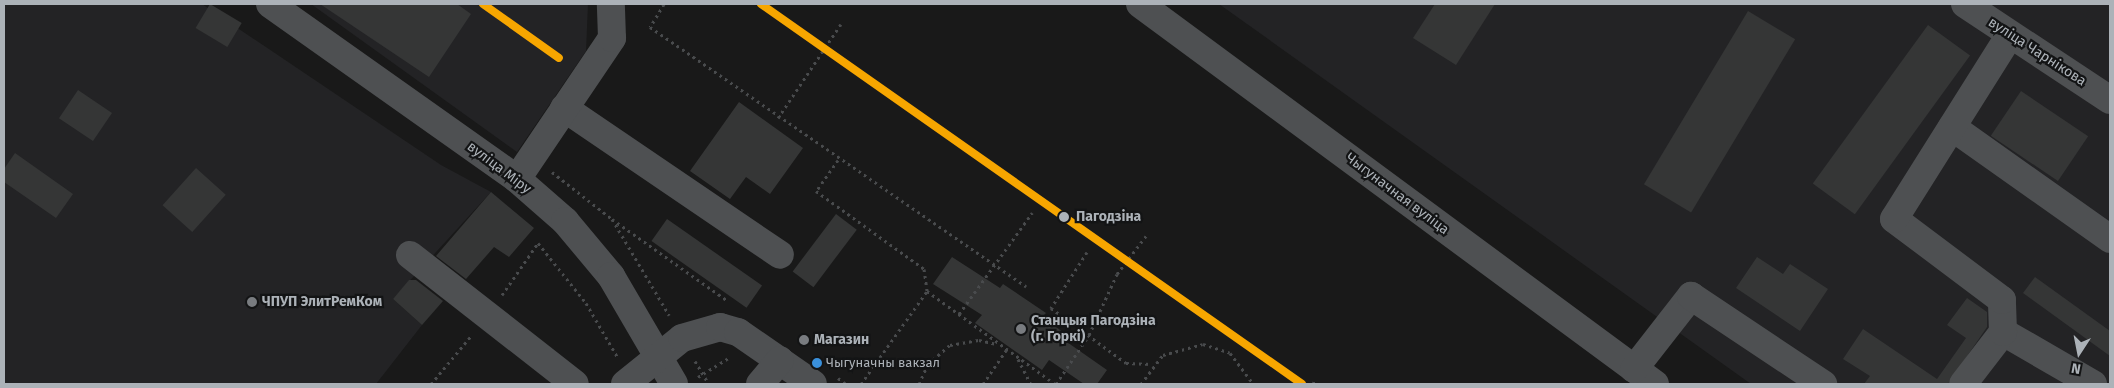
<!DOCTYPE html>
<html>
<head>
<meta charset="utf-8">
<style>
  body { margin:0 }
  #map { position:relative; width:2114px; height:388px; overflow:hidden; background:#191919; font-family:"Fira Sans",sans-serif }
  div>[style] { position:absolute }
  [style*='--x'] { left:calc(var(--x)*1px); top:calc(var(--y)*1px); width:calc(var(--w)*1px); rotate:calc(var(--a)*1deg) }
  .built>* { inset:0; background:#232325 }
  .building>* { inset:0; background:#353636; transform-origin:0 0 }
  .path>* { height:3px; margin-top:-1.5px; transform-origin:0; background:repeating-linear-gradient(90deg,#494b4d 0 2.5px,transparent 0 6.5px) }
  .minor>* { height:28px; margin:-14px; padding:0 14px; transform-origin:14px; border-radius:14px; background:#4e5052 }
  .rail-1>* { height:8px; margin:-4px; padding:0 4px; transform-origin:4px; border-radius:4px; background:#f7a600 }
  .dots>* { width:14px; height:14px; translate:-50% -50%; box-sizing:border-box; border:2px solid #131415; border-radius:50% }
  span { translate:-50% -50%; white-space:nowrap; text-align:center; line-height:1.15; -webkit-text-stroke:4.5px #131415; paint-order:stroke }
  .bus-label { font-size:13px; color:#acb2b8 }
  .left { translate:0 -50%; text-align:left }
  .street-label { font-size:14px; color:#acb2b8 }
  .stop-label { font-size:14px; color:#acb2b8; font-weight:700 }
  .poi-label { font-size:14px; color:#acb2b8; font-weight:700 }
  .frame { position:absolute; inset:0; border:5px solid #acb2b8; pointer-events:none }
  .north { position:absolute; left:2054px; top:328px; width:50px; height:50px; -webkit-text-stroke:4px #131415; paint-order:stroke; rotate:191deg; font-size:14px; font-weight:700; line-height:20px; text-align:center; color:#acb2b8 }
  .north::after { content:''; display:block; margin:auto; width:18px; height:22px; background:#acb2b8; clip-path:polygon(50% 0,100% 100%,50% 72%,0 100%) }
</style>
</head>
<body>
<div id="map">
  <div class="built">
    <div style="clip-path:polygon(4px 4px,202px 4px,441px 165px,491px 192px,393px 299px,422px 325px,376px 384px,4px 384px)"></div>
    <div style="clip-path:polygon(311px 4px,588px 4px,586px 51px,517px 152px)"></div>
    <div style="clip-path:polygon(1219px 4px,2110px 4px,2110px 384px,1751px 384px)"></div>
  </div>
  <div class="building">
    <div style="left:210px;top:4px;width:37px;height:28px;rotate:31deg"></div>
    <div style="clip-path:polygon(320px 4px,457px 4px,471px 14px,429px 77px)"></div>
    <div style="clip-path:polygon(1435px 4px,1495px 4px,1456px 65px,1413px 38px)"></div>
    <div style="left:1748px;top:11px;width:55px;height:202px;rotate:31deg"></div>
    <div style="left:1928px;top:25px;width:52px;height:196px;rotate:36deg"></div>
    <div style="left:78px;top:90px;width:41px;height:34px;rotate:34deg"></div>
    <div style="left:2021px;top:91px;width:81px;height:54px;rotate:34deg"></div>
    <div style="clip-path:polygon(739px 102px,803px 148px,770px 194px,746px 177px,730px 199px,690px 171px)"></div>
    <div style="clip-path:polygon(15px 153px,73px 194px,56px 218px,4px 182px,4px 169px)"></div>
    <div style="left:196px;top:168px;width:40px;height:50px;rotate:42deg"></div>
    <div style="clip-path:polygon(491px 192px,534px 228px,509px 257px,494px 247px,466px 279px,436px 256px)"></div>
    <div style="left:836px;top:214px;width:26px;height:72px;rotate:37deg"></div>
    <div style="left:667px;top:219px;width:116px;height:27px;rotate:35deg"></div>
    <div style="clip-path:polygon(952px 257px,1000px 288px,1003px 284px,1046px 313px,1042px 317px,1067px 335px,1064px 340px,1107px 370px,1097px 384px,1084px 384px,1049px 360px,1042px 370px,975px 323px,982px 315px,933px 284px)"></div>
    <div style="clip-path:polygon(1757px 257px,1783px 274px,1790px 264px,1828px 289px,1800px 331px,1736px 288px)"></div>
    <div style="clip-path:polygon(2035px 277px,2110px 331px,2110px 356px,2023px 293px)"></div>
    <div style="clip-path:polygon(409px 280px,416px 280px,443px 301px,422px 325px,393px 299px)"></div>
    <div style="clip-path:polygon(1967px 298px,1987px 312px,1987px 327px,1948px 384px,1864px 384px,1870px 376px,1843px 359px,1863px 329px,1937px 379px,1966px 338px,1947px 325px)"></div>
  </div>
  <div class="path">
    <div style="--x:664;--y:4;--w:27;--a:121"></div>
    <div style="--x:650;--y:27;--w:457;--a:34.6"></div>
    <div style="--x:778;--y:118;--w:113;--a:-56.2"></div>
    <div style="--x:838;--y:160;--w:38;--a:125"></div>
    <div style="--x:816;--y:191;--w:133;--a:35.8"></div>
    <div style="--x:924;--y:269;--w:22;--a:82"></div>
    <div style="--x:927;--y:291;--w:158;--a:36"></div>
    <div style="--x:552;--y:172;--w:76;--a:38.1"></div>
    <div style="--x:612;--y:219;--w:112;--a:59.3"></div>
    <div style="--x:612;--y:219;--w:142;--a:35.3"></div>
    <div style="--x:1087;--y:252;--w:67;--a:122.7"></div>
    <div style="--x:1051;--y:308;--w:93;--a:36.3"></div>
    <div style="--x:1126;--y:363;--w:26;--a:2"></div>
    <div style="--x:502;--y:295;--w:63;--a:-55.3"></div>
    <div style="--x:538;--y:243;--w:77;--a:51.3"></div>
    <div style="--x:586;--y:303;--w:64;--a:59.8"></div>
    <div style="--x:959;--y:314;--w:125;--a:-54.1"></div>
    <div style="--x:1018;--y:359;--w:28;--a:63"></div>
    <div style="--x:695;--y:361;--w:27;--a:59"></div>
    <div style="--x:698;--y:377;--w:36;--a:-32"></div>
    <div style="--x:838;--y:378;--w:10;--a:37"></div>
    <div style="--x:431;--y:384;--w:62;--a:-50.2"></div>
    <div style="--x:861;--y:384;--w:114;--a:-54.6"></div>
    <div style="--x:919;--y:384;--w:22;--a:-66"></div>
    <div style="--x:928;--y:364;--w:29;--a:-41"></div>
    <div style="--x:950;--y:345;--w:29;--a:-10"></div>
    <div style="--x:979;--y:340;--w:18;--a:13"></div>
    <div style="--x:983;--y:384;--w:42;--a:-55.6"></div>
    <div style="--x:1056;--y:384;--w:59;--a:-56"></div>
    <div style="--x:1089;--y:335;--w:67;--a:-65.3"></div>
    <div style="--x:1117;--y:274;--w:48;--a:-52.7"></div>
    <div style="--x:1141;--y:384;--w:36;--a:-53"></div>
    <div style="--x:1163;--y:355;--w:41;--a:-15.4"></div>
    <div style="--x:1203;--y:344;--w:28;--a:18"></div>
    <div style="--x:1230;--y:353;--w:39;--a:53"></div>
    <div style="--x:1313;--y:384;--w:4;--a:-63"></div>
  </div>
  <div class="minor">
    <div style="--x:270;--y:4;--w:303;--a:35.3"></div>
    <div style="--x:517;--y:179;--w:64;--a:41.2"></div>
    <div style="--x:565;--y:221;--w:72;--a:50.1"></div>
    <div style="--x:611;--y:276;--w:125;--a:59.7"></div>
    <div style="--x:1140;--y:4;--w:640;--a:36.42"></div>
    <div style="--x:1965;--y:4;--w:174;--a:33.5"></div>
    <div style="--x:564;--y:108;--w:261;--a:34.2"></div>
    <div style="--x:1952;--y:127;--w:194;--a:35.3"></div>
    <div style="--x:517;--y:179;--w:170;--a:-56"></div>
    <div style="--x:612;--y:38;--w:34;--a:-92"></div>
    <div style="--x:410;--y:255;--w:209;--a:38"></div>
    <div style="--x:2003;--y:332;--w:104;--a:30"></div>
    <div style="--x:1634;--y:369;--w:93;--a:-52"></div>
    <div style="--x:1691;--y:296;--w:159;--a:33.7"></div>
    <div style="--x:625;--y:384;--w:73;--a:-38.9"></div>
    <div style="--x:682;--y:338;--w:40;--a:-16"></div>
    <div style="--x:720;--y:327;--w:19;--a:16"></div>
    <div style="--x:738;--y:332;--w:91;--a:34.7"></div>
    <div style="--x:760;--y:384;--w:31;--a:-50"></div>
    <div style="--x:1963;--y:384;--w:66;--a:-52.4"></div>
    <div style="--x:2003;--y:332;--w:32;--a:-92"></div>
    <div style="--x:2002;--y:300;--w:135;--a:-143.1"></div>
    <div style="--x:1894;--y:219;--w:218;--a:-57.8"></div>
  </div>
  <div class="rail-1">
    <div style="--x:483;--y:4;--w:93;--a:35.4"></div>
    <div style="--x:761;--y:4;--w:661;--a:35.08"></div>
  </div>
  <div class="dots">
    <div style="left:1064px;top:217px;background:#acb2b8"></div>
    <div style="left:252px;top:302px;background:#797c80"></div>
    <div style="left:1021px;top:329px;background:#797c80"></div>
    <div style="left:804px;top:340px;background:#797c80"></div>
    <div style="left:817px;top:363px;background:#3a90db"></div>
  </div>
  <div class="bus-label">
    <span class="left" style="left:826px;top:363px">Чыгуначны вакзал</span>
  </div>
  <div class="street-label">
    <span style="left:2037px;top:52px;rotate:33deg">вуліца Чарнікова</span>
    <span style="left:499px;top:168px;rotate:37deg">вуліца Міру</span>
    <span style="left:1397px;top:194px;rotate:37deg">Чыгуначная вуліца</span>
  </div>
  <div class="stop-label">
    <span class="left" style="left:1076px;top:217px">Пагодзіна</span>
  </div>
  <div class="poi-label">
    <span class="left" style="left:262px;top:302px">ЧПУП ЭлитРемКом</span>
    <span class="left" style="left:1031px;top:329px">Станцыя Пагодзіна<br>(г. Горкі)</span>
    <span class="left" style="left:814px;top:340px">Магазин</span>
  </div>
  <div class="frame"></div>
  <div class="north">N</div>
</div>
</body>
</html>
